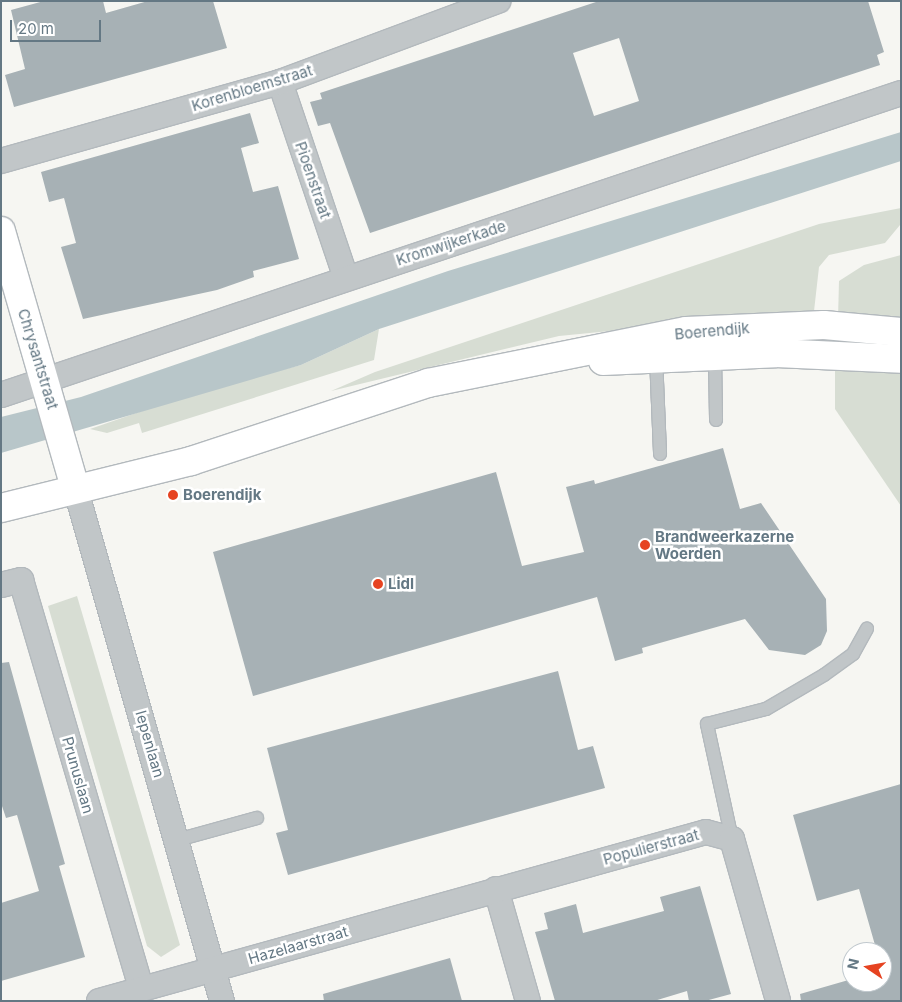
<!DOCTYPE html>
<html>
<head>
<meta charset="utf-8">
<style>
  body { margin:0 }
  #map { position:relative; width:902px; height:1002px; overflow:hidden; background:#f6f6f2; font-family:Inter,sans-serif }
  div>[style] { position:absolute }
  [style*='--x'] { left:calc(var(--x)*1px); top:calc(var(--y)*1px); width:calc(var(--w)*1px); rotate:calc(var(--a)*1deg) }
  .green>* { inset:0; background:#d7ddd3 }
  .water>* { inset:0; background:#b8c6c9 }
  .building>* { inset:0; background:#a7b1b5 }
  .roads { filter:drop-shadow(1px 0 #b3b9bd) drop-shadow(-1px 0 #b3b9bd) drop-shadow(0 1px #b3b9bd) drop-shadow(0 -1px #b3b9bd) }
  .lane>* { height:12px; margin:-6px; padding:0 6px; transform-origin:6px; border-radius:6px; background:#c1c6c8 }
  .street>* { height:24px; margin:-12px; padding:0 12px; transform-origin:12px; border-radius:12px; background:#c1c6c8 }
  .secondary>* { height:28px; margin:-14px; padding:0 14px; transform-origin:14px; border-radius:14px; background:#fff }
  .dots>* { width:14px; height:14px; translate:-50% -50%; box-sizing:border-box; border:2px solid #fff; border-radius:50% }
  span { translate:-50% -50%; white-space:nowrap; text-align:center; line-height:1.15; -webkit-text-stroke:5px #fff; paint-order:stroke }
  .street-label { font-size:15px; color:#647884 }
  .poi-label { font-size:15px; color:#647884; font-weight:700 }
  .left { translate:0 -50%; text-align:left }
  .frame { position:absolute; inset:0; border:2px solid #647884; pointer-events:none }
  .north { position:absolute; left:842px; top:942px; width:50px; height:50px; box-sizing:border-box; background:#fff; border:1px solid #c1c9ce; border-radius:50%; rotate:282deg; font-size:14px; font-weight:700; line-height:20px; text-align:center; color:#647884 }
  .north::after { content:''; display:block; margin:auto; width:18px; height:22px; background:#e64321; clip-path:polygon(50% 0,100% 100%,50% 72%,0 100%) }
  .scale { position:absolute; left:10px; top:20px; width:91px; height:22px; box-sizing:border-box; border:2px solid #647884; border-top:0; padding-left:6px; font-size:15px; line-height:18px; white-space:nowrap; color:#647884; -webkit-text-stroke:4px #fff; paint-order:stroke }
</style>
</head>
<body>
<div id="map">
  <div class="green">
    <div style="clip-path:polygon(901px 208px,900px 225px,885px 243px,829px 255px,819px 267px,813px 320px,702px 322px,559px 336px,331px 391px,375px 372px,819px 224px)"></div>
    <div style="clip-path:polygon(901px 255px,901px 323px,838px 319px,839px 281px,864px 265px)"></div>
    <div style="clip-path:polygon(379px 329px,374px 360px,142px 433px,139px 423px,107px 433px,90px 429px,203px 390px,301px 365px)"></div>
    <div style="clip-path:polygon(835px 368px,901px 373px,901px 506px,835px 409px)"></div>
    <div style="clip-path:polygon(77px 596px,180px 945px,161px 957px,147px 946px,48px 606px)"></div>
  </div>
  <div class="water">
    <div style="clip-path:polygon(901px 132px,901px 161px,379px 329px,301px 365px,1px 453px,1px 417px,81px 397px,448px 271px)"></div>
  </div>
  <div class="building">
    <div style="clip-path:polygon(44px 1px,103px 1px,106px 13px,148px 1px,213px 1px,227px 48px,14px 107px,5px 75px,25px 69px,11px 10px)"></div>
    <div style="clip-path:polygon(evenodd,599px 1px,868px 1px,884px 52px,877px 55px,880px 65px,370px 233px,330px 123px,318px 126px,310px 102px,322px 99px,320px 93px,599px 1px,619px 38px,639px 101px,594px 116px,573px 53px,619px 38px)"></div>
    <div style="clip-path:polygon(250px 113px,259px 143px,241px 148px,253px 192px,278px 186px,299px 259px,253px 271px,254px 277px,217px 290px,83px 319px,61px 247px,76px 243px,64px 198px,49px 202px,41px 172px)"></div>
    <div style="clip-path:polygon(723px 448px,740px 509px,761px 503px,826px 599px,827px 631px,821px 645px,805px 655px,769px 650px,745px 619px,642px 648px,643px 653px,615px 661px,597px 597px,253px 696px,213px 552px,496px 472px,522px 566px,584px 552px,566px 487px,594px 480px,595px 484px)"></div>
    <div style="clip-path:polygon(9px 662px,65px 864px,59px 866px,85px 957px,1px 981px,1px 903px,39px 891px,17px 815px,6px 818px,1px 803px,1px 663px)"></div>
    <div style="clip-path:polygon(558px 671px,578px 750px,593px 746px,605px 788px,288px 875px,276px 833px,288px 830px,267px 748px)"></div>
    <div style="clip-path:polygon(901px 784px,901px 1001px,801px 1001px,800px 994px,852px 979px,882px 982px,882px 952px,877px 952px,859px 889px,817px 901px,793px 815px)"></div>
    <div style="clip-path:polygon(700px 886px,731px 994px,705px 1001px,689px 1001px,687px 991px,654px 1001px,555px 1001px,535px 932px,548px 929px,544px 913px,576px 904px,583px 933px,664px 911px,660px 897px)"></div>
    <div style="clip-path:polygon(450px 958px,462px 1001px,324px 1001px,323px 994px)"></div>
  </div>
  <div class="roads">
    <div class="lane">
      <div style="--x:715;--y:354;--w:66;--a:89.1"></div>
      <div style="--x:656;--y:357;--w:97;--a:87.6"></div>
      <div style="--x:732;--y:839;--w:118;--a:-102.3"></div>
      <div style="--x:707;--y:724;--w:61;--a:-14.3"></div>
      <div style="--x:766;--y:709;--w:67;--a:-30.4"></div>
      <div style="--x:824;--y:675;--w:36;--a:-36"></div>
      <div style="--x:853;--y:654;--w:29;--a:-61"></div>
      <div style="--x:177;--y:840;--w:83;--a:-15.4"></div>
    </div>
    <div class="street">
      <div style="--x:280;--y:82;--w:207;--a:71.4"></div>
      <div style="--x:1;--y:161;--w:290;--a:-15.8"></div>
      <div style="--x:280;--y:82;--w:233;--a:-20.4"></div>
      <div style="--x:1;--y:395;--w:949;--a:-18.55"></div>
      <div style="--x:75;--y:487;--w:535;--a:74.04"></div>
      <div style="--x:1;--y:585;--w:21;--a:-14"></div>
      <div style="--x:21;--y:580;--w:426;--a:73.6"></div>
      <div style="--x:496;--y:889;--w:116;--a:74.1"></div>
      <div style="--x:99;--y:1001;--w:630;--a:-15.56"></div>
      <div style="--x:706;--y:832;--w:27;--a:15"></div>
      <div style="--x:732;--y:839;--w:168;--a:74.1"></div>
    </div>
    <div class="secondary">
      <div style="--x:1;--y:231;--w:266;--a:73.9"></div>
      <div style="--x:603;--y:361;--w:173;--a:-2.6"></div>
      <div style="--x:776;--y:353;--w:125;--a:2.7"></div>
      <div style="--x:1;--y:508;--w:196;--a:-13.9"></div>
      <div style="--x:191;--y:461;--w:250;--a:-18.2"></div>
      <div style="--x:428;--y:383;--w:263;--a:-11.4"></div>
      <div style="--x:686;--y:331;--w:138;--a:-2.5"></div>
      <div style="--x:824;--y:325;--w:77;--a:5.2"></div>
    </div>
  </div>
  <div class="dots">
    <div style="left:173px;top:495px;background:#e64321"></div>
    <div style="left:645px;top:545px;background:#e64321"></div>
    <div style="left:378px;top:584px;background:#e64321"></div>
  </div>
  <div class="street-label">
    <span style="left:252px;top:88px;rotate:-17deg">Korenbloemstraat</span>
    <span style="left:313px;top:180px;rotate:71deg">Pioenstraat</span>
    <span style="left:451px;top:243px;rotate:-18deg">Kromwijkerkade</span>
    <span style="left:712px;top:331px;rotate:-5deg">Boerendijk</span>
    <span style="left:38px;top:359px;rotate:73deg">Chrysantstraat</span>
    <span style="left:150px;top:744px;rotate:74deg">Iepenlaan</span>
    <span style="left:78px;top:775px;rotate:74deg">Prunuslaan</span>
    <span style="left:651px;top:847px;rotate:-15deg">Populierstraat</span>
    <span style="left:298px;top:945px;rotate:-16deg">Hazelaarstraat</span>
  </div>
  <div class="poi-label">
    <span class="left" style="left:183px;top:495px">Boerendijk</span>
    <span class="left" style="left:655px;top:545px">Brandweerkazerne<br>Woerden</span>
    <span class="left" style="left:388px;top:584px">Lidl</span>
  </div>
  <div class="frame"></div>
  <div class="north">N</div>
  <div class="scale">20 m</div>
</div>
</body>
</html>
